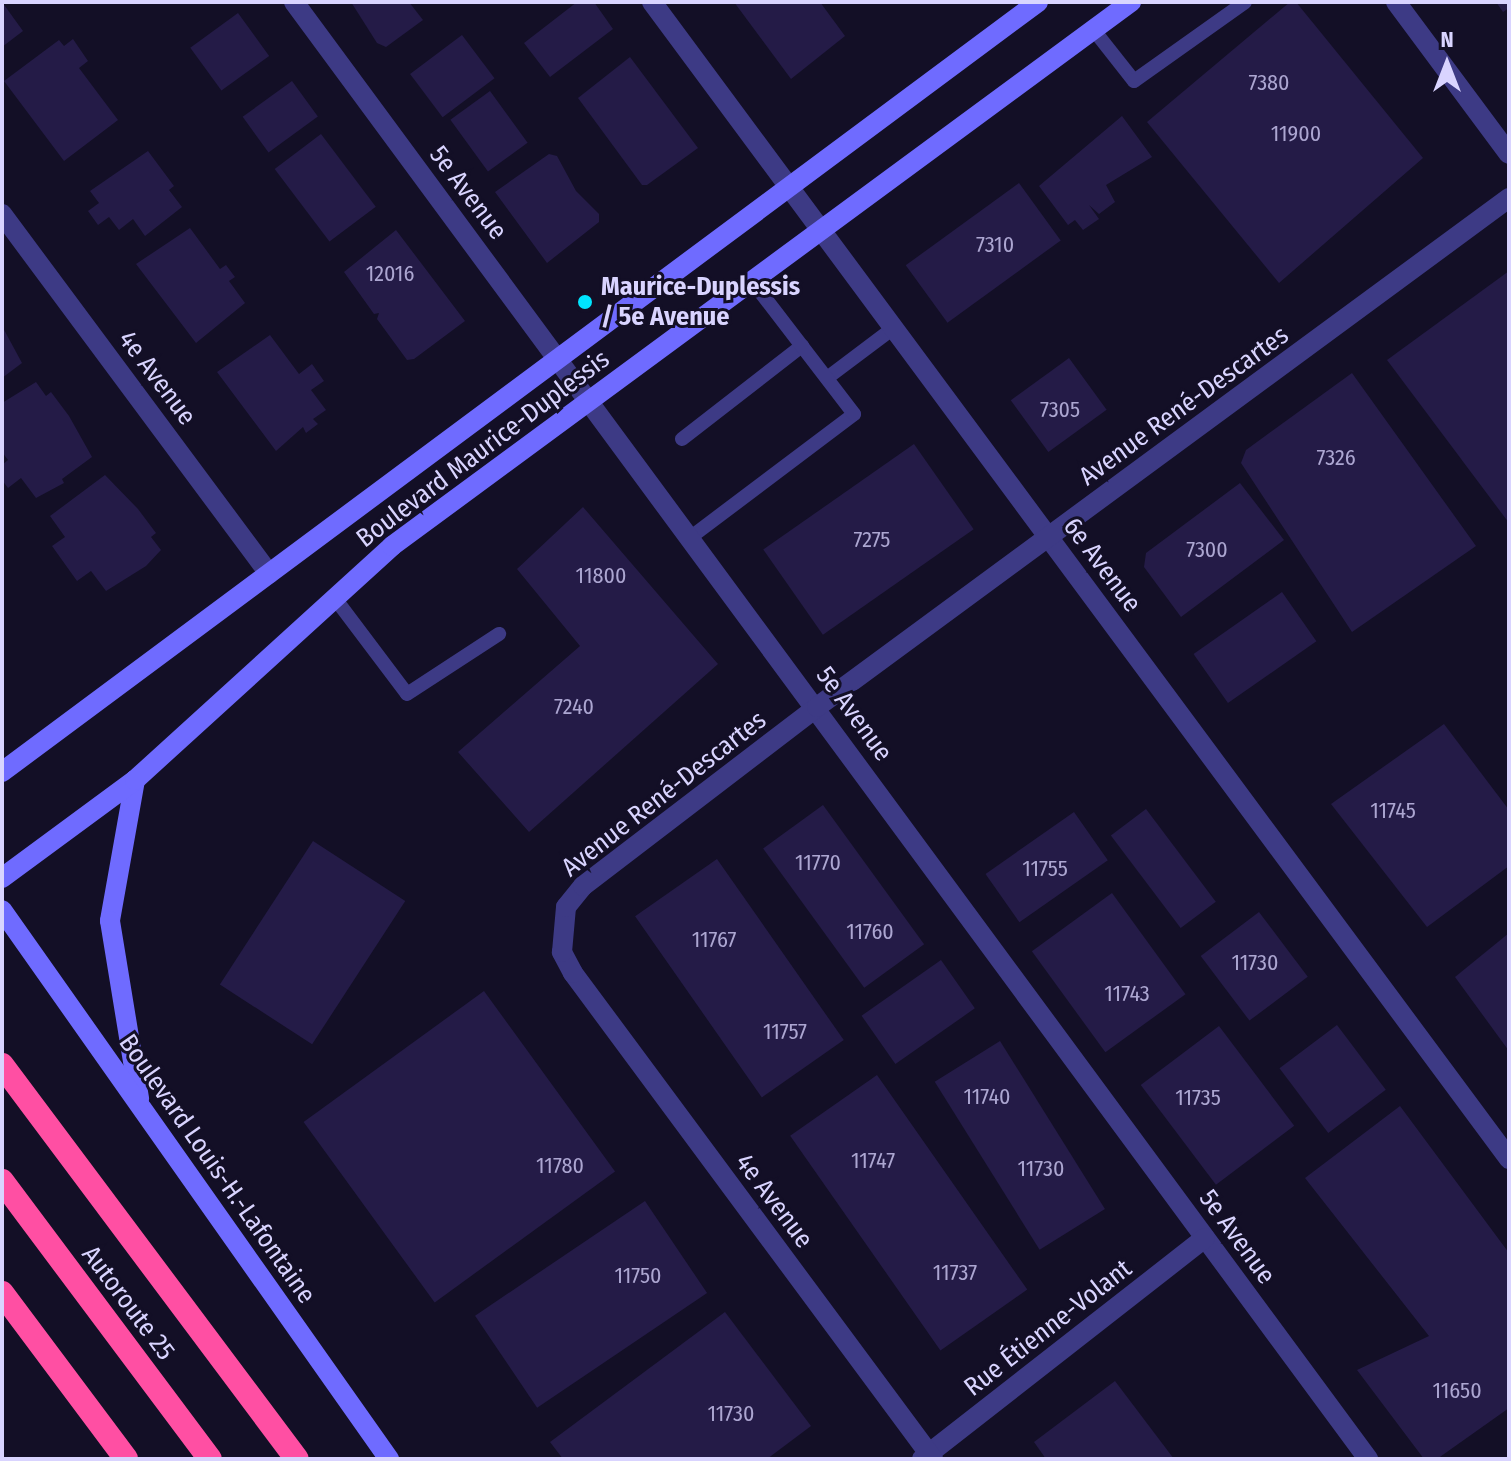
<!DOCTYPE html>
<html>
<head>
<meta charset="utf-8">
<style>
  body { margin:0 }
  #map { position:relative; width:1511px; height:1461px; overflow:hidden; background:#130f26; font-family:"Fira Sans Condensed",sans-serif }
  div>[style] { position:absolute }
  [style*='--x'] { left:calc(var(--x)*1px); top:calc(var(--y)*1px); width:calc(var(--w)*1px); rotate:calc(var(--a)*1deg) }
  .building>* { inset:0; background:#241b47; transform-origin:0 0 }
  .lane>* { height:14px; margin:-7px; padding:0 7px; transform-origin:7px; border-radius:7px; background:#3d3a85 }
  .street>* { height:20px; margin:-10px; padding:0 10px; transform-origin:10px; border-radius:10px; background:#3d3a85 }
  .secondary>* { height:20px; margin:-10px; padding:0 10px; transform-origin:10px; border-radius:10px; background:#6f6bff }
  .highway>* { height:24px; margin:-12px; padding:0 12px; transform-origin:12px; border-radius:12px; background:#ff4fa3 }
  .dots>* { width:22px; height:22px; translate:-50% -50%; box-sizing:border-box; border:4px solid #130f26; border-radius:50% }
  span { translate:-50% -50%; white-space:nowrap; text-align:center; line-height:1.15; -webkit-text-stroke:6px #130f26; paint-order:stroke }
  .number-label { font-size:22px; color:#aca6d1 }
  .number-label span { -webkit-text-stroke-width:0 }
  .street-label { font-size:26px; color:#d9d4ff }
  .poi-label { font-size:26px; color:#d9d4ff; font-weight:700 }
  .left { translate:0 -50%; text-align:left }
  .frame { position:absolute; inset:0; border:4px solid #d9d4ff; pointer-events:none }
  .north { position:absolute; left:1407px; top:24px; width:80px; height:80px; -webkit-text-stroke:6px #130f26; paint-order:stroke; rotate:0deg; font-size:22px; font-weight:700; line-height:32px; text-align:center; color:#d9d4ff }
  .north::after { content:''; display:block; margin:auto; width:28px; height:36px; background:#d9d4ff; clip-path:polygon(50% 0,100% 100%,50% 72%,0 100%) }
</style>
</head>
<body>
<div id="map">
  <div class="building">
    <div style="clip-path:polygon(2px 2px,23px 31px,2px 47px)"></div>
    <div style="clip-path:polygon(351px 2px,409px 2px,423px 20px,386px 47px,377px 43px)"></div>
    <div style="clip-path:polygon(577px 2px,594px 2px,613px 29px,550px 77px,524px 43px)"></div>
    <div style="clip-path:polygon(734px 2px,820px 2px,845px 36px,791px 79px)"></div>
    <div style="clip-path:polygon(1290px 2px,1296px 2px,1423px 158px,1279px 283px,1147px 122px)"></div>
    <div style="clip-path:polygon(1496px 2px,1509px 2px,1509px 8px,1503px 12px)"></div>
    <div style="left:238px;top:13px;width:53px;height:59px;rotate:54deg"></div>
    <div style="left:462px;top:35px;width:54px;height:65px;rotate:53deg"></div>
    <div style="clip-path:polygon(73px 39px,88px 61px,79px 68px,118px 120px,64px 161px,4px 81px,59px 40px,64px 46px)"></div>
    <div style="clip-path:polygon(630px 57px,698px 148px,647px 185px,642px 185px,578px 98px)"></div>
    <div style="left:292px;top:81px;width:44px;height:61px;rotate:54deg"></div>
    <div style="left:490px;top:91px;width:64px;height:49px;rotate:54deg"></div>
    <div style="clip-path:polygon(1122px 116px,1152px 157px,1106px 185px,1115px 202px,1099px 214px,1089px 205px,1099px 219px,1083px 230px,1075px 220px,1068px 225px,1039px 186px)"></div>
    <div style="left:321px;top:134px;width:91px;height:58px;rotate:53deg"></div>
    <div style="clip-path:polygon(148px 151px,174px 186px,169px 190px,182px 207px,145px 236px,133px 219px,119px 230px,109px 217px,98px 225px,88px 211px,99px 203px,90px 191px)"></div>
    <div style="clip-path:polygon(549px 154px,557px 156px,576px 191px,599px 214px,599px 222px,547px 263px,495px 192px)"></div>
    <div style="left:1019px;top:183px;width:71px;height:140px;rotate:54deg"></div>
    <div style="clip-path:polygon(190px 228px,220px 269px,226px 265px,235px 277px,229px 281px,245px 303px,196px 343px,136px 264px)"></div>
    <div style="clip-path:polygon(396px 230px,465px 321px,414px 359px,407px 360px,377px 319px,379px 313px,374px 314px,344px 272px)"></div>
    <div style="clip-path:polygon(1509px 271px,1509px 523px,1387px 360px)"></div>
    <div style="clip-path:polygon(2px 326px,22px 363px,2px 378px)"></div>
    <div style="clip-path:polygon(270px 335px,299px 374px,312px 364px,324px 381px,311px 390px,326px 410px,313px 419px,318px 424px,306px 433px,303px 427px,276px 451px,217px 372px)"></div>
    <div style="left:1069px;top:358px;width:64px;height:72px;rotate:54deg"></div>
    <div style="clip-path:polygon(1352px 373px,1476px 546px,1352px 632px,1241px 463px,1246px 450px)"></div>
    <div style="clip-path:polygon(36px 382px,46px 396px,51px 392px,69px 416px,92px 457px,62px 479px,64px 483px,36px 498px,21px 478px,8px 488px,2px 480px,2px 465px,8px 460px,2px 452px,2px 403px)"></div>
    <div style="left:914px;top:444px;width:104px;height:184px;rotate:55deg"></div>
    <div style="clip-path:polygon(105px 475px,138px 509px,156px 533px,151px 537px,161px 550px,146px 566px,106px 591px,91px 571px,77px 581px,52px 546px,65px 537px,50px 516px)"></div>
    <div style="clip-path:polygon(1240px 483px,1284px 540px,1181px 617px,1144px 567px,1146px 553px)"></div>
    <div style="clip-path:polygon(583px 507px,718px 664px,529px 832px,458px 752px,580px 646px,517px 569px)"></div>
    <div style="left:1282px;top:592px;width:60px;height:108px;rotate:55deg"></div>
    <div style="clip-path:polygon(1444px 724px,1509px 810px,1509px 866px,1427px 927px,1331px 804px)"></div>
    <div style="left:823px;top:805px;width:172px;height:74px;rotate:54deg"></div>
    <div style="left:1146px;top:809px;width:116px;height:44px;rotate:53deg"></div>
    <div style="left:1074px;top:812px;width:59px;height:108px;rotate:55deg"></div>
    <div style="left:313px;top:841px;width:110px;height:171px;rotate:33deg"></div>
    <div style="left:717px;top:859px;width:221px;height:100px;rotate:55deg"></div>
    <div style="left:1112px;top:893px;width:125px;height:99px;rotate:54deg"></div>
    <div style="left:1259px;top:912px;width:81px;height:73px;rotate:53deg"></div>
    <div style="clip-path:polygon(1509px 933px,1509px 1051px,1455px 977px)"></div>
    <div style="left:941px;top:960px;width:59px;height:97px;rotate:55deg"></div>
    <div style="left:484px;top:991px;width:223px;height:223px;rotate:54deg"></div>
    <div style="left:1337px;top:1025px;width:81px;height:72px;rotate:53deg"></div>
    <div style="left:1219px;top:1026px;width:125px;height:98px;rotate:53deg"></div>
    <div style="left:1000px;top:1041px;width:198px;height:77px;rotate:58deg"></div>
    <div style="left:877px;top:1075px;width:262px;height:106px;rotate:55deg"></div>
    <div style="clip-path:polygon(1400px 1106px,1509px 1253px,1509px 1408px,1437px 1459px,1424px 1459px,1357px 1370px,1429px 1336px,1305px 1178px)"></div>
    <div style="left:645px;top:1201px;width:111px;height:205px;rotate:56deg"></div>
    <div style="clip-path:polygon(725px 1312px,811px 1426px,767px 1459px,563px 1459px,550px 1442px)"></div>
    <div style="clip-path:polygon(1115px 1381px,1174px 1459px,1046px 1459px,1034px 1442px)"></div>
  </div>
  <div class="lane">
    <div style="--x:1093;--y:29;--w:66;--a:51.7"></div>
    <div style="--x:1134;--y:81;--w:136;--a:-35.4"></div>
    <div style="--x:827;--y:378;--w:80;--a:-36.9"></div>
    <div style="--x:682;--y:439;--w:152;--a:-37.8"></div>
    <div style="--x:691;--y:537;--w:204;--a:-37"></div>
    <div style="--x:854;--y:414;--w:168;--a:-127.5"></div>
    <div style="--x:334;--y:597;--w:121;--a:53"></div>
    <div style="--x:407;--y:694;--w:110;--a:-33.1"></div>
  </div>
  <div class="street">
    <div style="--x:294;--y:2;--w:1810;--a:53.6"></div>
    <div style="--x:652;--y:2;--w:1440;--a:53.47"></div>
    <div style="--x:1396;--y:2;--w:189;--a:53.4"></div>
    <div style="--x:2;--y:214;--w:448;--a:53.4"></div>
    <div style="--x:922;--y:1459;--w:359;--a:-38"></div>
    <div style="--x:933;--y:1459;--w:605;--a:-126.53"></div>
    <div style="--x:573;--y:973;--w:24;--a:-118"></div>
    <div style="--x:562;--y:952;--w:45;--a:-84.9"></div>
    <div style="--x:566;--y:907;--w:27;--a:-51"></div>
    <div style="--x:583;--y:886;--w:295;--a:-37.4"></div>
    <div style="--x:817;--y:707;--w:859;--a:-36.34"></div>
  </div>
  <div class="secondary">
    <div style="--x:2;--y:772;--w:1291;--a:-36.62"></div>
    <div style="--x:135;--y:780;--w:143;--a:100.1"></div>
    <div style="--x:110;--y:921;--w:180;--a:80.7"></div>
    <div style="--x:2;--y:878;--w:165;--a:-36.4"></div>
    <div style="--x:135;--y:780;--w:348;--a:-42.3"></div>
    <div style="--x:392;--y:546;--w:918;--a:-36.36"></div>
    <div style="--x:2;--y:910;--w:672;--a:54.82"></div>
  </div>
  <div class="highway">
    <div style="--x:2;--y:1065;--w:492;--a:53.2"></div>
    <div style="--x:2;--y:1181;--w:347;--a:53.2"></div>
    <div style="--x:2;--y:1293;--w:207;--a:53.2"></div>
  </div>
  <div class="dots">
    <div style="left:585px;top:302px;background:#00e5ff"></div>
  </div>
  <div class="number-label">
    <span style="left:1269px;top:83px">7380</span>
    <span style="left:1296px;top:134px">11900</span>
    <span style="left:995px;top:245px">7310</span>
    <span style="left:390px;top:274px">12016</span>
    <span style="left:1060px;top:410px">7305</span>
    <span style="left:1336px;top:458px">7326</span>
    <span style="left:872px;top:540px">7275</span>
    <span style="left:1207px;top:550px">7300</span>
    <span style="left:601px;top:576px">11800</span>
    <span style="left:574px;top:707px">7240</span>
    <span style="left:1393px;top:811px">11745</span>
    <span style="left:818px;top:863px">11770</span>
    <span style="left:1045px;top:869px">11755</span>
    <span style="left:870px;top:932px">11760</span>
    <span style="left:714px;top:940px">11767</span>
    <span style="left:1255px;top:963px">11730</span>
    <span style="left:1127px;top:994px">11743</span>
    <span style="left:785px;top:1032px">11757</span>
    <span style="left:987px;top:1097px">11740</span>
    <span style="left:1198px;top:1098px">11735</span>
    <span style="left:873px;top:1161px">11747</span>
    <span style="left:560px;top:1166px">11780</span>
    <span style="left:1041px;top:1169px">11730</span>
    <span style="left:955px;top:1273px">11737</span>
    <span style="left:638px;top:1276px">11750</span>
    <span style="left:1457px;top:1391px">11650</span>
    <span style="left:731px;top:1414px">11730</span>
  </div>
  <div class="street-label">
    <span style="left:468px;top:193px;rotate:53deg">5e Avenue</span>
    <span style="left:157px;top:378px;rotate:53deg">4e Avenue</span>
    <span style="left:1184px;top:406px;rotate:-36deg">Avenue René-Descartes</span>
    <span style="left:483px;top:449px;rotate:-37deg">Boulevard Maurice-Duplessis</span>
    <span style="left:1102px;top:565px;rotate:53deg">6e Avenue</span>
    <span style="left:854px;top:714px;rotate:54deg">5e Avenue</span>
    <span style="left:664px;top:794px;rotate:-38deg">Avenue René-Descartes</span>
    <span style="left:217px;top:1169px;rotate:55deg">Boulevard Louis-H.-Lafontaine</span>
    <span style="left:774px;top:1201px;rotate:53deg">4e Avenue</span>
    <span style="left:1237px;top:1237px;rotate:54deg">5e Avenue</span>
    <span style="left:128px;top:1303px;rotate:53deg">Autoroute 25</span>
    <span style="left:1048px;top:1328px;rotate:-38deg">Rue Étienne-Volant</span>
  </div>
  <div class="poi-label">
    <span class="left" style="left:601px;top:302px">Maurice-Duplessis<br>/ 5e Avenue</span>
  </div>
  <div class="frame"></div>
  <div class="north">N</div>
</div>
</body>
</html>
